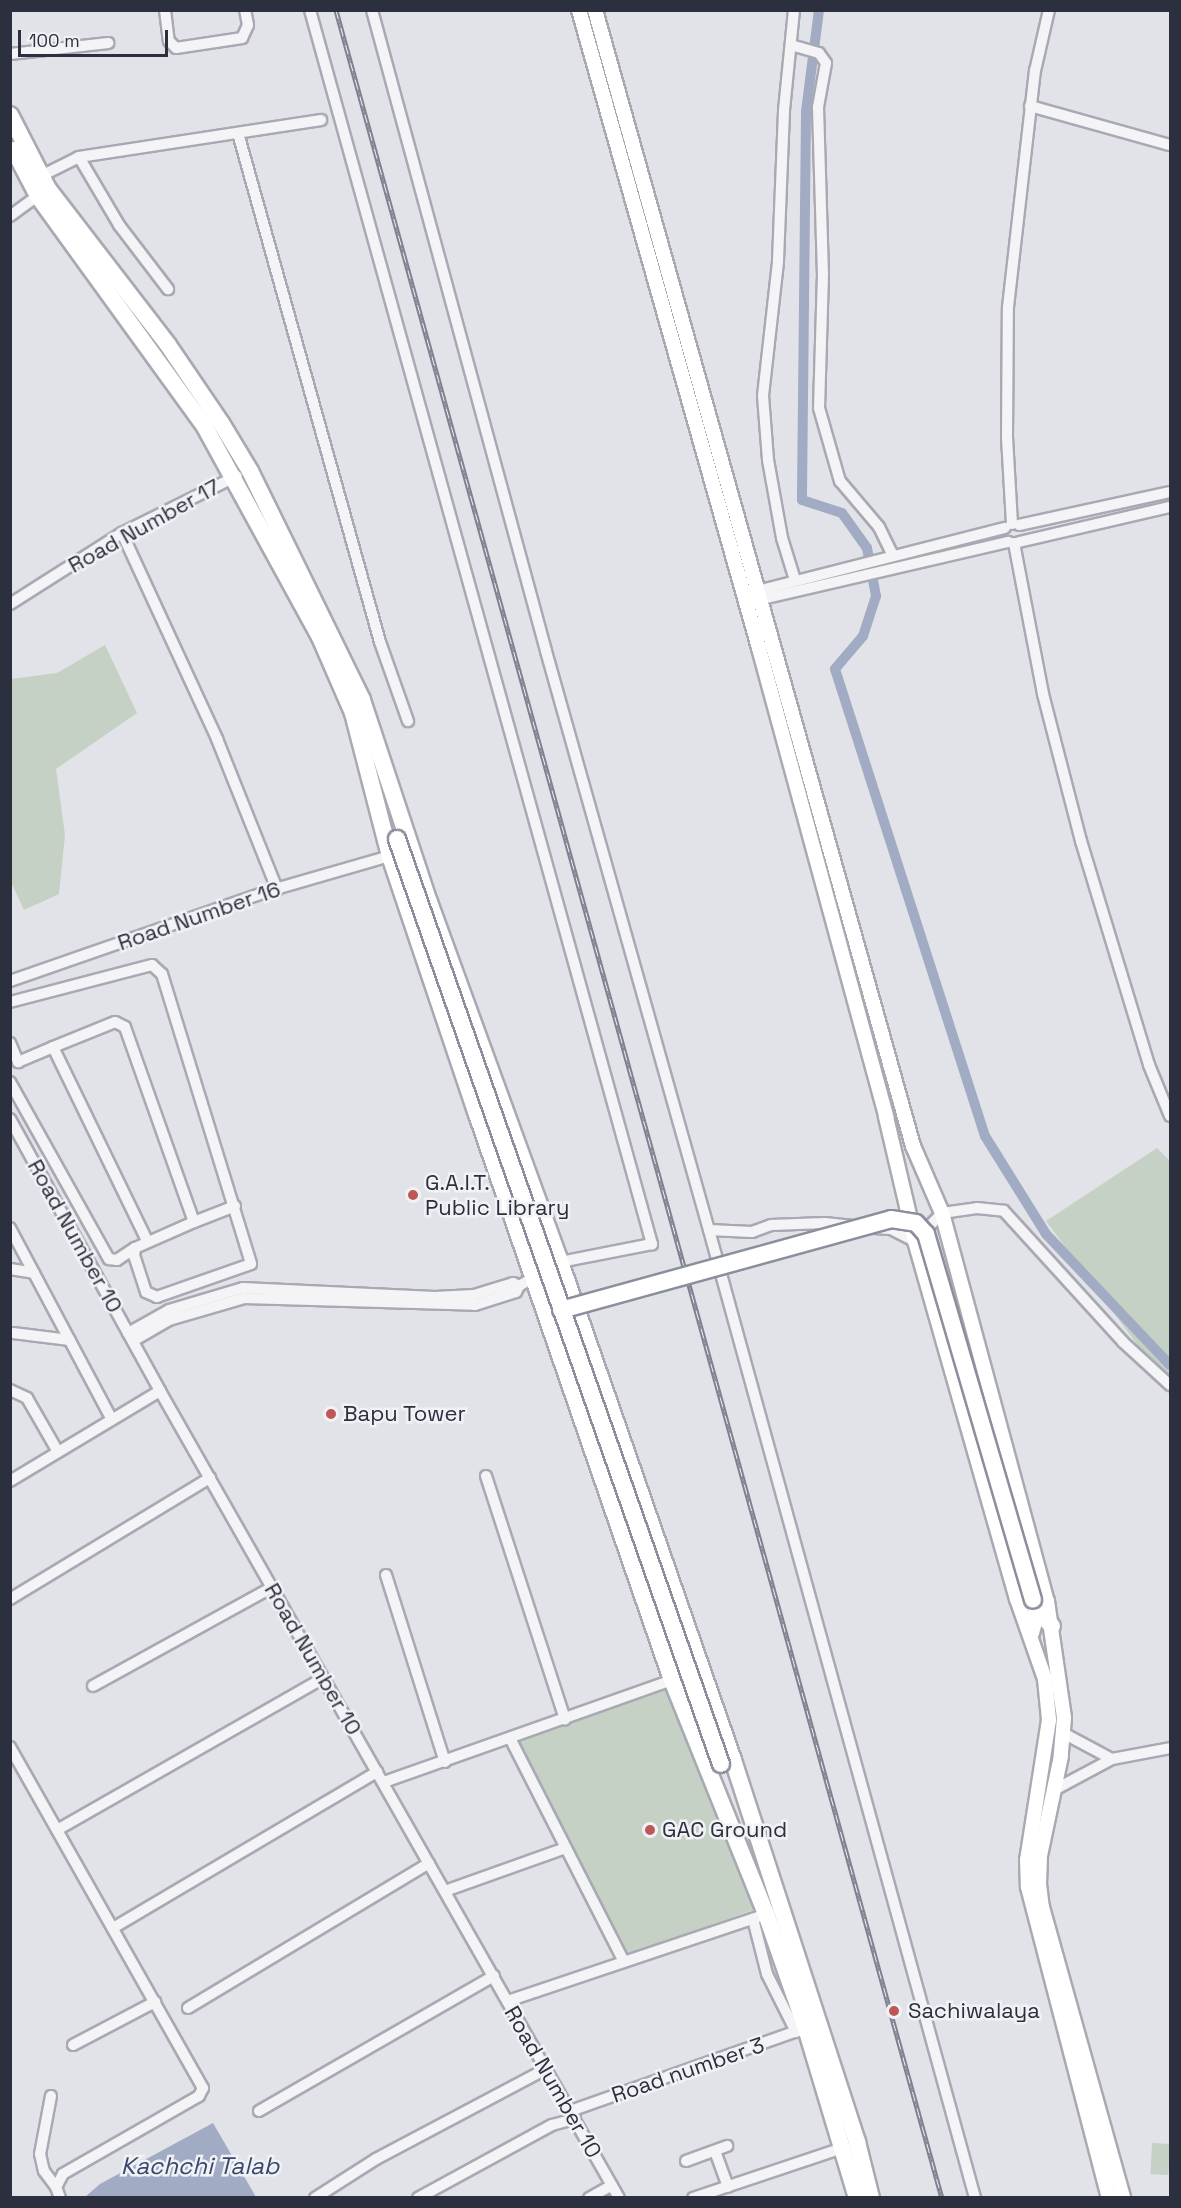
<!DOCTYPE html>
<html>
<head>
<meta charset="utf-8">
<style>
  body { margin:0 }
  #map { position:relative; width:1181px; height:2208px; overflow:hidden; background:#e2e3e8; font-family:"Space Grotesk",sans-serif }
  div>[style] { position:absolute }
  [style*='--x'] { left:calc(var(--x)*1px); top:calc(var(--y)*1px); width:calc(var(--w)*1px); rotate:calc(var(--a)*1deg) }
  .green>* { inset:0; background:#c5d1c4; transform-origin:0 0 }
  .water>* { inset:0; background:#a1acc4 }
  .canal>* { height:10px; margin:-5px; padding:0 5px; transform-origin:5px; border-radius:5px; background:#a1acc4 }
  .roads { filter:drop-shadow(2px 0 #a8a9b2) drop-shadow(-2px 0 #a8a9b2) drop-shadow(0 2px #a8a9b2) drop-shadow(0 -2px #a8a9b2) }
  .minor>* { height:10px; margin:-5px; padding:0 5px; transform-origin:5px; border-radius:5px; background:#f4f4f7 }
  .major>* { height:14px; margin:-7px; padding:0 7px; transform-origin:7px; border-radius:7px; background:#fff }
  .highway>* { height:16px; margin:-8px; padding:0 8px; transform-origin:8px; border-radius:8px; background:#fff }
  .rail>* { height:5px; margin-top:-2.5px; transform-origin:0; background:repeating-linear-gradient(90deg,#f1f2f6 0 9px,#7d8190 0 18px); box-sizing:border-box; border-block:2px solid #7d8190 }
  .bridges { filter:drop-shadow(2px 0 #8b8f9d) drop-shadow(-2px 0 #8b8f9d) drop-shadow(0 2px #8b8f9d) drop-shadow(0 -2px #8b8f9d) }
  .highway-bridge>* { height:16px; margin:-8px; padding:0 8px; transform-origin:8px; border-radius:8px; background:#fff }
  .dots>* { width:16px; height:16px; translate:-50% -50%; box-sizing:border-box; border:3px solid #f1f2f6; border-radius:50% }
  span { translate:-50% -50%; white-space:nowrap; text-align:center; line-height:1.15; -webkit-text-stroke:5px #f1f2f6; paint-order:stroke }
  .street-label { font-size:22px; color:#2c2f3e }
  .poi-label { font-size:22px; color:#2c2f3e }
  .left { translate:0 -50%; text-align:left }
  .water-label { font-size:24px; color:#3b486d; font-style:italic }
  .frame { position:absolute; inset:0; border:12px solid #2c2f3e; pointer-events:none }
  .scale { position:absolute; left:18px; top:30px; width:150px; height:27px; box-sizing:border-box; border:3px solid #2c2f3e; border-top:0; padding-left:8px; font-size:18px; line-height:21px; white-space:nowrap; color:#2c2f3e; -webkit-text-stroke:4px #f1f2f6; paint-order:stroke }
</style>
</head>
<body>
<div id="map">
  <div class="green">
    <div style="clip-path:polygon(105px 645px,137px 713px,56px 769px,65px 835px,59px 894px,24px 910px,11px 882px,11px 679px,57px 673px)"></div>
    <div style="clip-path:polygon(1157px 1148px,1170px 1161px,1170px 1389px,1046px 1221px)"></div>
    <div style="clip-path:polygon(670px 1689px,756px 1909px,632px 1953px,626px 1951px,518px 1745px,522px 1738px)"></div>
    <div style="left:1152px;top:2143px;width:18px;height:31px;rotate:3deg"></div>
  </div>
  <div class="water">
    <div style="clip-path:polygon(213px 2123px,256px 2197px,85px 2197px,100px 2184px)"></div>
  </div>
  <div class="canal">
    <div style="--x:819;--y:10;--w:103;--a:97.3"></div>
    <div style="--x:806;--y:112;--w:388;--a:90.6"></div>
    <div style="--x:802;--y:500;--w:42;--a:18"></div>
    <div style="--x:842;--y:513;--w:43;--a:54.5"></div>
    <div style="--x:867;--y:548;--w:49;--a:79.4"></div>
    <div style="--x:876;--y:596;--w:42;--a:108"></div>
    <div style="--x:863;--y:636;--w:43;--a:130.3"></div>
    <div style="--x:835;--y:669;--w:490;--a:72.2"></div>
    <div style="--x:985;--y:1136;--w:115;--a:58.1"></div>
    <div style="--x:1046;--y:1234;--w:180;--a:46.6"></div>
  </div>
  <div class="roads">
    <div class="minor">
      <div style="--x:165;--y:10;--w:31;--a:83"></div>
      <div style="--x:169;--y:41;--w:10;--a:45"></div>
      <div style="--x:176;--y:48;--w:67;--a:-8.6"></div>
      <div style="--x:242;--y:38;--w:14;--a:-65"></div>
      <div style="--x:248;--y:25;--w:15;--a:-101"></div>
      <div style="--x:310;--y:10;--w:1281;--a:74.51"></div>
      <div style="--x:652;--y:1244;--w:99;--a:168.9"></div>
      <div style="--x:372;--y:10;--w:664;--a:74.81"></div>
      <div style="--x:546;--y:651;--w:602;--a:74.28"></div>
      <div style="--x:709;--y:1230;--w:43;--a:2.7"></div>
      <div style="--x:752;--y:1232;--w:20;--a:-20"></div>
      <div style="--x:771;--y:1225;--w:54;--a:-2.1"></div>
      <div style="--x:825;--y:1223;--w:28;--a:6"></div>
      <div style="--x:794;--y:10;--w:101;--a:95.7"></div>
      <div style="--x:784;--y:111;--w:151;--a:92.3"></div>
      <div style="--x:778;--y:262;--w:135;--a:96.4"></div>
      <div style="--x:763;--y:396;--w:64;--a:85.5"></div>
      <div style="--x:768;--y:460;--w:79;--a:79.8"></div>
      <div style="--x:782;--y:538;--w:44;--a:72.8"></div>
      <div style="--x:791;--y:45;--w:29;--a:16"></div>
      <div style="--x:819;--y:53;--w:12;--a:55"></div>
      <div style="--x:826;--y:63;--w:45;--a:100.3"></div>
      <div style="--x:818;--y:107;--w:167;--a:88.3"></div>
      <div style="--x:823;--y:274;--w:134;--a:91.7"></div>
      <div style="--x:819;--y:408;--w:76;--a:74"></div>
      <div style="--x:840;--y:481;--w:60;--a:49.7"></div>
      <div style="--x:879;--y:527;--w:32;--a:64"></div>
      <div style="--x:10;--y:54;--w:99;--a:-6.4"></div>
      <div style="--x:1030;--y:106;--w:145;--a:15.6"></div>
      <div style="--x:238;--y:133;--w:528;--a:74.41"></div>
      <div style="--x:380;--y:642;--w:84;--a:70.5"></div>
      <div style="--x:79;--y:157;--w:79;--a:59.5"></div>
      <div style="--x:119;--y:225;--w:81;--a:52.6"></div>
      <div style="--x:41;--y:176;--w:42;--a:-26.6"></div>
      <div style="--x:79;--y:157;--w:245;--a:-8.7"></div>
      <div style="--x:10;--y:216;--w:39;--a:-36"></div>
      <div style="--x:1012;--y:524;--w:88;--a:-93.3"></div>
      <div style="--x:1007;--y:436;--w:129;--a:-89.6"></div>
      <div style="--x:1008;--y:307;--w:238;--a:-83.5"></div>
      <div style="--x:1035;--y:71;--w:63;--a:-77.1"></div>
      <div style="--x:1019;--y:525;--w:155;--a:-12.3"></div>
      <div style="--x:122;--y:533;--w:227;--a:65.2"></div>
      <div style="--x:217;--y:739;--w:162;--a:68.2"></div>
      <div style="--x:1019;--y:542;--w:155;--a:-13.1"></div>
      <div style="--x:1014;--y:543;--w:154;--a:79.1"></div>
      <div style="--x:1043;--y:694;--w:152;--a:75.5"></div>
      <div style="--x:1081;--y:841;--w:234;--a:73.1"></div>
      <div style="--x:1149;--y:1065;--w:55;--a:67.6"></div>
      <div style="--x:753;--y:592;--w:260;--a:-14.3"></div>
      <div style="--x:754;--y:601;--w:261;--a:-13.1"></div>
      <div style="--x:10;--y:604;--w:133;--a:-32.4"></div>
      <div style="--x:122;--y:533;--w:128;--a:-26.4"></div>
      <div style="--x:10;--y:981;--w:277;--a:-19.2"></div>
      <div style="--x:272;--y:890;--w:123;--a:-16.1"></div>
      <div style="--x:10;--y:1002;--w:147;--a:-14.6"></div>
      <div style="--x:152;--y:965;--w:13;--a:42"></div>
      <div style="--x:162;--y:974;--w:303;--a:72.9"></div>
      <div style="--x:251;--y:1264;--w:100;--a:160.7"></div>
      <div style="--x:157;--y:1297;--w:12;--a:-156"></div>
      <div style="--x:146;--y:1292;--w:38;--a:-108"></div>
      <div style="--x:134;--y:1256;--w:8;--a:-83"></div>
      <div style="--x:135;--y:1248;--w:64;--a:-23.8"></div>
      <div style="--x:194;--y:1222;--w:207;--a:-109.5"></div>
      <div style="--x:125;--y:1027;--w:11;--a:-153"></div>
      <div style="--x:115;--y:1022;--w:67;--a:158"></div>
      <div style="--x:53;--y:1047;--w:216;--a:64.1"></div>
      <div style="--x:10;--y:1043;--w:21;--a:67"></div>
      <div style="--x:18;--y:1062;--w:38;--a:-23"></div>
      <div style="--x:10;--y:1082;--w:203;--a:60.8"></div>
      <div style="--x:109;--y:1259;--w:8;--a:7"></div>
      <div style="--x:117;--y:1260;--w:22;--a:-34"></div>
      <div style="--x:10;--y:1119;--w:311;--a:61.1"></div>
      <div style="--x:160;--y:1391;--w:928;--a:60.37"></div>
      <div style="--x:194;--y:1222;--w:44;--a:-21.3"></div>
      <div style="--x:10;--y:1228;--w:217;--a:62"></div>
      <div style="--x:874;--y:1228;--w:17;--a:3"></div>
      <div style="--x:891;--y:1229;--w:27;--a:27"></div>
      <div style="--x:915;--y:1241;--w:39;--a:-46"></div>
      <div style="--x:942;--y:1213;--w:35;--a:-8"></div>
      <div style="--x:977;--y:1208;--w:27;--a:6"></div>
      <div style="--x:1004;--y:1211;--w:177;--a:47.7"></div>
      <div style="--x:1123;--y:1342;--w:64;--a:42.5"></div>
      <div style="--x:709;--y:1230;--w:1004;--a:74.63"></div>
      <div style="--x:10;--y:1269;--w:24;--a:9"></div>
      <div style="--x:13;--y:1333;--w:57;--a:7"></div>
      <div style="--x:128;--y:1333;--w:47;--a:-29.3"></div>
      <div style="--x:169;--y:1310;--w:77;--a:-16.6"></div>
      <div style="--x:243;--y:1288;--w:192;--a:2.7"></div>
      <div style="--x:435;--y:1297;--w:39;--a:-3"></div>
      <div style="--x:474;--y:1295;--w:41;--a:-17.1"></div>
      <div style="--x:513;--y:1283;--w:7;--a:27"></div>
      <div style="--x:133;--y:1341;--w:42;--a:-30.3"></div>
      <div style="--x:169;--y:1320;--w:78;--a:-16.3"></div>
      <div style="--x:244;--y:1298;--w:231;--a:1.7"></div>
      <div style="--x:475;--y:1305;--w:43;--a:-17.6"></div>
      <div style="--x:516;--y:1292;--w:7;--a:-63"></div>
      <div style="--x:519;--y:1286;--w:21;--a:-31"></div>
      <div style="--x:10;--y:1390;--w:19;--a:25"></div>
      <div style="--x:27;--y:1398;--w:62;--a:60.1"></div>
      <div style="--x:486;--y:1476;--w:256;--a:72"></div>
      <div style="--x:10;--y:1481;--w:175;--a:-31"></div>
      <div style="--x:386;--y:1575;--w:196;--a:72.5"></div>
      <div style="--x:10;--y:1599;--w:234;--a:-31.2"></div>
      <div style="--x:93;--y:1686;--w:205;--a:-28.9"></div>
      <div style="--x:1063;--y:1733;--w:55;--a:28"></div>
      <div style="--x:511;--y:1740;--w:249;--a:63"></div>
      <div style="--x:10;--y:1747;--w:392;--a:60.5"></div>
      <div style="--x:203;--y:2088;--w:9;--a:117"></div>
      <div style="--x:199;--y:2096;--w:157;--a:150.2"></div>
      <div style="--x:63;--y:2174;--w:15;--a:118"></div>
      <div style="--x:56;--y:2187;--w:12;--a:70"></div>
      <div style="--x:384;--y:1782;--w:306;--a:-19.5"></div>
      <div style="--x:1054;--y:1790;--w:66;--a:-28.1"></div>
      <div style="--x:1112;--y:1759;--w:59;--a:-10.7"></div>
      <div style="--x:57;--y:1830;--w:306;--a:-29.7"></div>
      <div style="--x:445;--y:1891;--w:128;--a:-19.6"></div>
      <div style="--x:753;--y:1919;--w:57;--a:75.7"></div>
      <div style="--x:767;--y:1974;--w:65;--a:63.4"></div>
      <div style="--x:113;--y:1928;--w:307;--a:-30.6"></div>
      <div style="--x:508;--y:2001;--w:272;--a:-18.6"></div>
      <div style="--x:188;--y:2008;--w:281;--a:-31"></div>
      <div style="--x:73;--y:2045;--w:93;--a:-27.7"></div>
      <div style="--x:51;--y:2096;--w:59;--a:100.7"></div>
      <div style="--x:40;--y:2154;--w:17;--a:77"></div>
      <div style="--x:44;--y:2171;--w:20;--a:53"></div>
      <div style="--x:259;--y:2111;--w:271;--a:-29.9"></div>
      <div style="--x:570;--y:2111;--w:250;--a:-19.4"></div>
      <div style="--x:715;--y:2151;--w:38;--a:70"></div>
      <div style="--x:686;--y:2161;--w:44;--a:-20.1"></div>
      <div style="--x:315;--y:2198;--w:72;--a:-32.6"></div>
      <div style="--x:376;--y:2159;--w:192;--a:-27.9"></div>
      <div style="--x:418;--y:2198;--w:153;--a:-28.6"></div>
      <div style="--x:552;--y:2125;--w:24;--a:-15"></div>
      <div style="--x:589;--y:2198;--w:26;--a:-29"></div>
      <div style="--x:693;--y:2198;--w:160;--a:-18.5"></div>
    </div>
    <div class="major">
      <div style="--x:579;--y:10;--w:663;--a:74.24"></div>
      <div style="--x:759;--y:648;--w:486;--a:74.8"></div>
      <div style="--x:886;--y:1117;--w:127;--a:76.8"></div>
      <div style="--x:915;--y:1241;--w:372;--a:74.1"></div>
      <div style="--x:1017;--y:1599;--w:85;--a:70.7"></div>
      <div style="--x:1045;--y:1679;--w:41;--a:84.4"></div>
      <div style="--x:1049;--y:1720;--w:142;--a:98.9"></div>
      <div style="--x:1027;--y:1860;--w:27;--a:88"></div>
      <div style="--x:1028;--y:1887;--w:321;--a:75.4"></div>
      <div style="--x:595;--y:10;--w:1180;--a:74.36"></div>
      <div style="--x:913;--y:1146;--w:73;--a:66.6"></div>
      <div style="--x:942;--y:1213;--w:402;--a:74.9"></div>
      <div style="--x:1047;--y:1601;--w:118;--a:81.7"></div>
      <div style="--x:1064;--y:1718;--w:38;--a:95"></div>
      <div style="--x:1061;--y:1756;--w:102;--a:101.9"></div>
      <div style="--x:1040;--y:1856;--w:28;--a:92"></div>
      <div style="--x:1039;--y:1884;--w:23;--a:83"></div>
      <div style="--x:1042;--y:1907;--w:302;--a:74.4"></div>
    </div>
    <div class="highway">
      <div style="--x:10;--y:115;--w:83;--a:62.8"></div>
      <div style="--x:48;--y:189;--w:197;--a:52.4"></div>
      <div style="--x:168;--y:345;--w:94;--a:55.8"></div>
      <div style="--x:221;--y:423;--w:56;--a:58.9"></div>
      <div style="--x:250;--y:471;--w:255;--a:63.9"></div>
      <div style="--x:362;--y:700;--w:213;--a:71.7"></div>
      <div style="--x:429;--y:902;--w:380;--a:70"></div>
      <div style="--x:559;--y:1259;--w:530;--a:70.85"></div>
      <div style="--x:733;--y:1760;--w:402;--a:72"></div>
      <div style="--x:857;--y:2142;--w:58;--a:76"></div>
      <div style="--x:14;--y:150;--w:52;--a:62.4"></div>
      <div style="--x:38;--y:196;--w:285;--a:54.1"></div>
      <div style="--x:205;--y:427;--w:239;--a:61.3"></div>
      <div style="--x:320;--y:637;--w:83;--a:66.5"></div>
      <div style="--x:353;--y:713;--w:148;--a:75.5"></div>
      <div style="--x:390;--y:856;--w:272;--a:71.4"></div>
      <div style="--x:477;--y:1114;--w:599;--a:70.99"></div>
      <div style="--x:672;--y:1680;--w:252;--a:68.1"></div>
      <div style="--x:766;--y:1914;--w:121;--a:70.7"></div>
      <div style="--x:806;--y:2028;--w:177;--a:73.3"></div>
      <div style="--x:1033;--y:1600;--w:11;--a:68"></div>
      <div style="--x:1037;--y:1610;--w:22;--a:47"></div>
      <div style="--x:1031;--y:1633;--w:24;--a:-75"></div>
    </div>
  </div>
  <div class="rail">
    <div style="--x:336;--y:10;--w:2270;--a:74.52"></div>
  </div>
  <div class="bridges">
    <div class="highway-bridge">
      <div style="--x:397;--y:839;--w:980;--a:70.7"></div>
      <div style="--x:561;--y:1310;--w:342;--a:-15.4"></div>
      <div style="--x:891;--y:1219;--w:25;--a:9"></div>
      <div style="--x:916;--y:1223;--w:15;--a:48"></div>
      <div style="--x:926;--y:1234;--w:381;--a:73.7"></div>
    </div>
  </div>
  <div class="dots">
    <div style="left:413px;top:1195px;background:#be5856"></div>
    <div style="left:331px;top:1414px;background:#be5856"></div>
    <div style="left:650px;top:1830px;background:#be5856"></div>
    <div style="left:894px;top:2011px;background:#be5856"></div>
  </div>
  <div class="street-label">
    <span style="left:144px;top:526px;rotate:-29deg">Road Number 17</span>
    <span style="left:199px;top:916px;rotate:-19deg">Road Number 16</span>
    <span style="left:75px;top:1236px;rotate:61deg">Road Number 10</span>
    <span style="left:313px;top:1659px;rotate:60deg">Road Number 10</span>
    <span style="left:688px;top:2070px;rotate:-19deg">Road number 3</span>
    <span style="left:553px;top:2082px;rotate:60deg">Road Number 10</span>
  </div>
  <div class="poi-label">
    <span class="left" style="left:425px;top:1195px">G.A.I.T.<br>Public Library</span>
    <span class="left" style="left:343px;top:1414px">Bapu Tower</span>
    <span class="left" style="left:662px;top:1830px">GAC Ground</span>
    <span class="left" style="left:908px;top:2011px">Sachiwalaya</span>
  </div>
  <div class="water-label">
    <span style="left:200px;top:2166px">Kachchi Talab</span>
  </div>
  <div class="frame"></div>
  <div class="scale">100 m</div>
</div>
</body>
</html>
